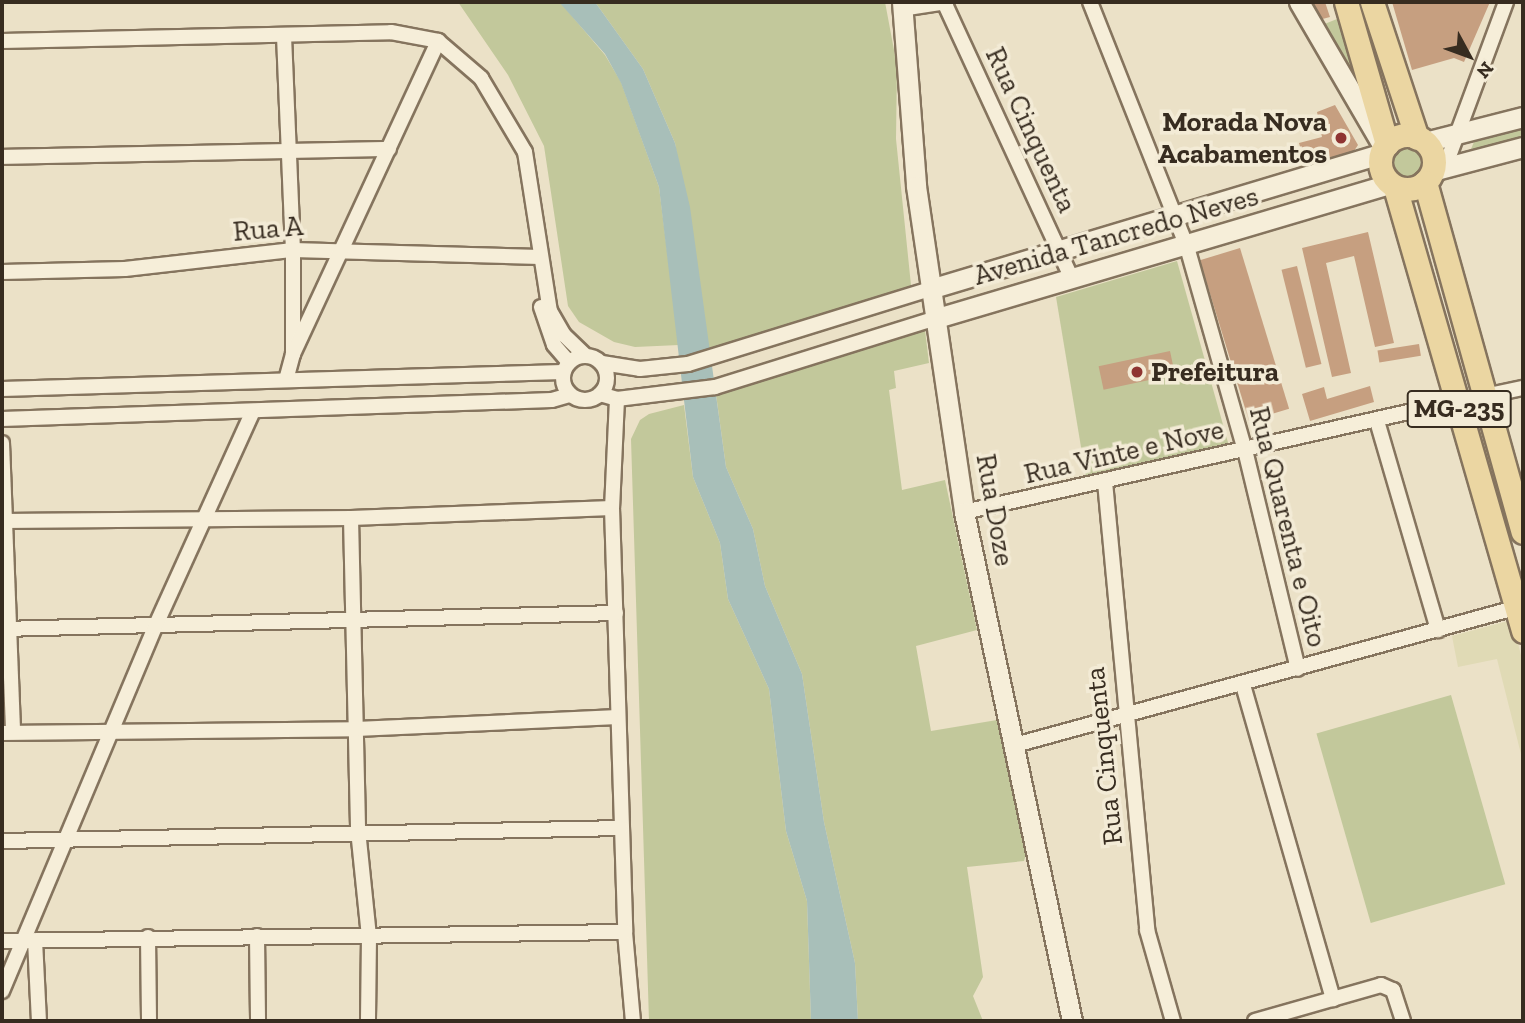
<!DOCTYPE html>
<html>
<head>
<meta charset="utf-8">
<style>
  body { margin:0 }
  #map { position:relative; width:1525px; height:1023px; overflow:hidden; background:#ebe1c7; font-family:"Zilla Slab",serif }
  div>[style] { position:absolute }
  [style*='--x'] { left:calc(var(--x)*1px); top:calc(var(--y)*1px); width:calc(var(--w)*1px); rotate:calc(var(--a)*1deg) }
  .farmland>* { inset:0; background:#e0dab5 }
  .green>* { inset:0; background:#c2c89b; transform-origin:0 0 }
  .round { border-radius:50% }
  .water>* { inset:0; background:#a8bfb9 }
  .building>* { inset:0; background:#c69f80; transform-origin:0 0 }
  .roads { filter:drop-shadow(2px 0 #85745e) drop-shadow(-2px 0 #85745e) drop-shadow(0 2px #85745e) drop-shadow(0 -2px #85745e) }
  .street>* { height:14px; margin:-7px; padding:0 7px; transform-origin:7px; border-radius:7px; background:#f6eed9 }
  .street>.ring { margin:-7px; padding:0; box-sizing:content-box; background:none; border:14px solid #f6eed9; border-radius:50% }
  .secondary>* { height:19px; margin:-9.5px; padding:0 9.5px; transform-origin:9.5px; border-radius:9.5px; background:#f6eed9 }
  .primary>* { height:23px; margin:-11.5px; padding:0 11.5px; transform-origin:11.5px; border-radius:11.5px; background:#ebd6a2 }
  .primary>.ring { margin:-11.5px; padding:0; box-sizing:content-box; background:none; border:23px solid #ebd6a2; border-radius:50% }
  .dots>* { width:19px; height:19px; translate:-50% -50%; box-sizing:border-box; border:4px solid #f3ebd6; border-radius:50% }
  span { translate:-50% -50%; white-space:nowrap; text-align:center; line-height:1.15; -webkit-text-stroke:7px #f3ebd6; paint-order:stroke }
  .shield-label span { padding:2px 5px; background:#f3ebd6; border:2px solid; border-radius:5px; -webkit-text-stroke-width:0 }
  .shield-label { font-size:26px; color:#372c20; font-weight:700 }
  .poi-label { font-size:28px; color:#372c20; font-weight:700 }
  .right { translate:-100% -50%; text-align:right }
  .left { translate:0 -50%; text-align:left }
  .street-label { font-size:28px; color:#372c20 }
  .frame { position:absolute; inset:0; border:4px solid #372c20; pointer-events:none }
  .north { position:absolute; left:1434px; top:21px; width:70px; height:70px; -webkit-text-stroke:5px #f3ebd6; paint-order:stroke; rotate:131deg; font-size:19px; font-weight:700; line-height:28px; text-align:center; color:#372c20 }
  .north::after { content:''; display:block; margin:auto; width:24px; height:32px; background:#372c20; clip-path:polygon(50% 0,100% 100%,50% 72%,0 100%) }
</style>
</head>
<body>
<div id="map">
  <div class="farmland">
    <div style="clip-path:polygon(1512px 620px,1523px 663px,1523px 762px,1497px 659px,1458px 667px,1452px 636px)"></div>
  </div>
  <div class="green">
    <div style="clip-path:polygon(458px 2px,560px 2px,605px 55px,621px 82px,659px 187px,679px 345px,635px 347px,614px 342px,579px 322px,568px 306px,544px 146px,508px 75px)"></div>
    <div style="clip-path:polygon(595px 2px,885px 2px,897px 66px,896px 139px,912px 295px,709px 352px,675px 143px,643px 69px)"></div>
    <div style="clip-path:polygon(1337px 19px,1360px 85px,1360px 89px,1322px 25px)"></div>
    <div style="clip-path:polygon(1523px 129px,1523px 142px,1471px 149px,1474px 142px)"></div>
    <div class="round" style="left:1385px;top:146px;width:36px;height:36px"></div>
    <div style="clip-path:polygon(1177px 261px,1229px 446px,1086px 477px,1056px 297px)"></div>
    <div style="clip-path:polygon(924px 322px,929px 363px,894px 371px,896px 388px,889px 390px,902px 490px,945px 480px,977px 630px,916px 646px,931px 731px,997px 720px,1028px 848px,1024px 861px,967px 867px,983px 977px,973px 996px,983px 1021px,858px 1021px,855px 963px,824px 822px,802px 674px,765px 586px,753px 529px,726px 467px,715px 387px)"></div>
    <div style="clip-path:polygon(684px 405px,693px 477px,720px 543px,728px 599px,769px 689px,786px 831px,807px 901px,811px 1021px,649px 1021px,631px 439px,640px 420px,649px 414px)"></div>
    <div style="left:1451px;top:695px;width:197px;height:140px;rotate:74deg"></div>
  </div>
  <div class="water">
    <div style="clip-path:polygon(559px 2px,595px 2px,643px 69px,675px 143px,690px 207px,726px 467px,753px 529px,765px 586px,802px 674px,824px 822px,855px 963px,858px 1021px,811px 1021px,807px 901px,786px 831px,769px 689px,728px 599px,720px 543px,693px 477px,659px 187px,621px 83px,605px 54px)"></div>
  </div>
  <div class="building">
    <div style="clip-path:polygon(1307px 2px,1325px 2px,1330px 17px,1315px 21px,1309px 10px,1313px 4px)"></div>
    <div style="clip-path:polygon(1392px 2px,1490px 2px,1464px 62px,1454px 58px,1412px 70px)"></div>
    <div style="clip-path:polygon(1335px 105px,1358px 145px,1354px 151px,1305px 165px,1299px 143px,1322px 137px,1317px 112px)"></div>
    <div style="clip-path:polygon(1368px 232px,1394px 343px,1375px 347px,1354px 256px,1326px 263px,1351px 373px,1332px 377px,1302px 248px)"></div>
    <div style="left:1240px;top:248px;width:168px;height:42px;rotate:73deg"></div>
    <div style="left:1297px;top:266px;width:101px;height:16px;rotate:76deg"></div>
    <div style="left:1419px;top:344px;width:12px;height:42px;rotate:81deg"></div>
    <div style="left:1170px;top:351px;width:24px;height:73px;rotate:78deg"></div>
    <div style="clip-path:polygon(1370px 386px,1374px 402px,1310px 421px,1302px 394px,1324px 387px,1327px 399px)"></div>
  </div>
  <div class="roads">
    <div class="street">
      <div style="--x:944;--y:2;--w:305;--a:65.2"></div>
      <div style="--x:1090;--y:2;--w:264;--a:68.4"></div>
      <div style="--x:1187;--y:247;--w:211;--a:74.1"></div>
      <div style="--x:1245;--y:450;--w:225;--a:76.4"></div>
      <div style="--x:901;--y:9;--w:46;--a:-8.8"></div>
      <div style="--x:284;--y:36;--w:214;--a:87.6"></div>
      <div style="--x:293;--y:250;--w:104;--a:90"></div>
      <div style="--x:293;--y:354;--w:24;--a:105"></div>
      <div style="--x:2;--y:41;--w:389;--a:-1.3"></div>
      <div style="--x:391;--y:32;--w:48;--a:10.8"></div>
      <div style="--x:438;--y:41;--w:57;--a:40.7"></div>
      <div style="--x:481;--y:78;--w:86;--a:59.3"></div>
      <div style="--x:525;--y:152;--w:161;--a:81.1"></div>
      <div style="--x:550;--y:311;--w:28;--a:60"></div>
      <div style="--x:564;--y:335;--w:29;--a:44"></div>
      <div style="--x:2;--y:157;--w:387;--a:-1.2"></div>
      <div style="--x:1445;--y:167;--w:176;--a:-69.7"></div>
      <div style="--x:2;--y:272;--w:123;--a:-1.4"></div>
      <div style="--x:125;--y:269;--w:169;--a:-6.5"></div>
      <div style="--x:293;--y:250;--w:247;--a:1.6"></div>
      <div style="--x:541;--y:307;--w:40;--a:71.1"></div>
      <div style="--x:554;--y:345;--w:23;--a:49"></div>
      <div style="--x:293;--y:354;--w:345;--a:-65.1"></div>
      <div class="ring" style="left:563px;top:356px;width:30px;height:30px"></div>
      <div style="--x:602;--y:363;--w:38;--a:9"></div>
      <div style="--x:640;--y:369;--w:48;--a:-5.9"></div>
      <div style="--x:688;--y:364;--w:253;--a:-17.2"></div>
      <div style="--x:2;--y:389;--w:561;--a:-1.74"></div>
      <div style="--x:600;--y:394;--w:18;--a:16"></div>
      <div style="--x:617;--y:399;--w:99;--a:-7"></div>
      <div style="--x:715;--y:387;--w:232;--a:-17.3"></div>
      <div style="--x:1485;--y:396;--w:39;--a:-12"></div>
      <div style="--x:617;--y:399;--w:109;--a:92.6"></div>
      <div style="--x:612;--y:508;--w:424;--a:88.2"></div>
      <div style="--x:625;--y:932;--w:89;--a:84.9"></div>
      <div style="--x:2;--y:419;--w:550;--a:-1.98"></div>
      <div style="--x:552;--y:400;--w:19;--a:-16"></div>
      <div style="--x:1377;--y:421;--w:218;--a:73.7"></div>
      <div style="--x:2;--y:443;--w:289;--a:87.8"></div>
      <div style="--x:1105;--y:482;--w:450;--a:84.6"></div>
      <div style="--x:1147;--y:930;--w:95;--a:74.1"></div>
      <div style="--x:964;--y:512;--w:505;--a:-12.69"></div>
      <div style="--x:351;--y:518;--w:312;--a:88.7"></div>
      <div style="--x:358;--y:830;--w:108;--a:84.1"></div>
      <div style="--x:369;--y:937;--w:84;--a:90.7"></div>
      <div style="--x:2;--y:521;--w:349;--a:-0.5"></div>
      <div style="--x:351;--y:518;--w:261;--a:-2.2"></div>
      <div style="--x:2;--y:629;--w:614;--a:-1.49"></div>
      <div style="--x:1243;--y:685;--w:327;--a:74"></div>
      <div style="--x:2;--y:733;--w:354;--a:-0.6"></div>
      <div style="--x:356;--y:729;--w:262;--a:-2.6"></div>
      <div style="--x:1015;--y:745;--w:526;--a:-15.33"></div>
      <div style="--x:2;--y:841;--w:619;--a:-1.2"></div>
      <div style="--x:257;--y:936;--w:85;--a:89.3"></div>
      <div style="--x:148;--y:937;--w:84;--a:89.3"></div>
      <div style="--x:35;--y:940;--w:81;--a:87.2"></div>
      <div style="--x:2;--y:941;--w:623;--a:-0.83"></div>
      <div style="--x:2;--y:991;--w:395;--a:-67.2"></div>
      <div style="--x:155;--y:627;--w:237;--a:-65.6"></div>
      <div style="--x:1255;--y:1021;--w:131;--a:-15.9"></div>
      <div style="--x:1381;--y:985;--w:13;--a:23"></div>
      <div style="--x:1393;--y:990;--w:33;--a:72"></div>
    </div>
    <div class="secondary">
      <div style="--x:902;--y:2;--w:185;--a:85.6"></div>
      <div style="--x:916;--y:186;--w:330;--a:81.6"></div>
      <div style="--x:964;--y:512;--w:520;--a:78.02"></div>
      <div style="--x:1299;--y:2;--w:169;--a:59.8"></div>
      <div style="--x:1425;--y:142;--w:101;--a:-14.3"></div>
      <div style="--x:1432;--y:171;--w:94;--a:-14.8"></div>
      <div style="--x:930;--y:289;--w:471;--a:-16.7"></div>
      <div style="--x:937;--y:318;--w:472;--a:-16.5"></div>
    </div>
    <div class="primary">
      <div style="--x:1346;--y:2;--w:148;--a:73.9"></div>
      <div style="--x:1372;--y:2;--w:143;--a:71.7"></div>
      <div class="ring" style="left:1380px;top:135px;width:31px;height:31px"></div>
      <div style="--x:1425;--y:182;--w:363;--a:74.4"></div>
      <div style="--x:1395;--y:187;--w:462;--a:73.9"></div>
    </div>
  </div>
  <div class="dots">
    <div style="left:1341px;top:138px;background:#8f3432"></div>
    <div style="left:1137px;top:372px;background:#8f3432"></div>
  </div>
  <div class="shield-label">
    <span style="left:1459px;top:409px">MG-235</span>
  </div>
  <div class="poi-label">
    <span class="right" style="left:1327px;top:138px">Morada Nova<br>Acabamentos</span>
    <span class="left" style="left:1151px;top:372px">Prefeitura</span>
  </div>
  <div class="street-label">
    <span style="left:1031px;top:130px;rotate:65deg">Rua Cinquenta</span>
    <span style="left:268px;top:229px;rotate:-5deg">Rua A</span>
    <span style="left:1116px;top:236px;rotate:-16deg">Avenida Tancredo Neves</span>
    <span style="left:1124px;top:452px;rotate:-13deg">Rua Vinte e Nove</span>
    <span style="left:995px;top:510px;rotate:80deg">Rua Doze</span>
    <span style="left:1288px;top:527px;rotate:76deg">Rua Quarenta e Oito</span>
    <span style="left:1104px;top:756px;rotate:-96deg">Rua Cinquenta</span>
  </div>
  <div class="frame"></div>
  <div class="north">N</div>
</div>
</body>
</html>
